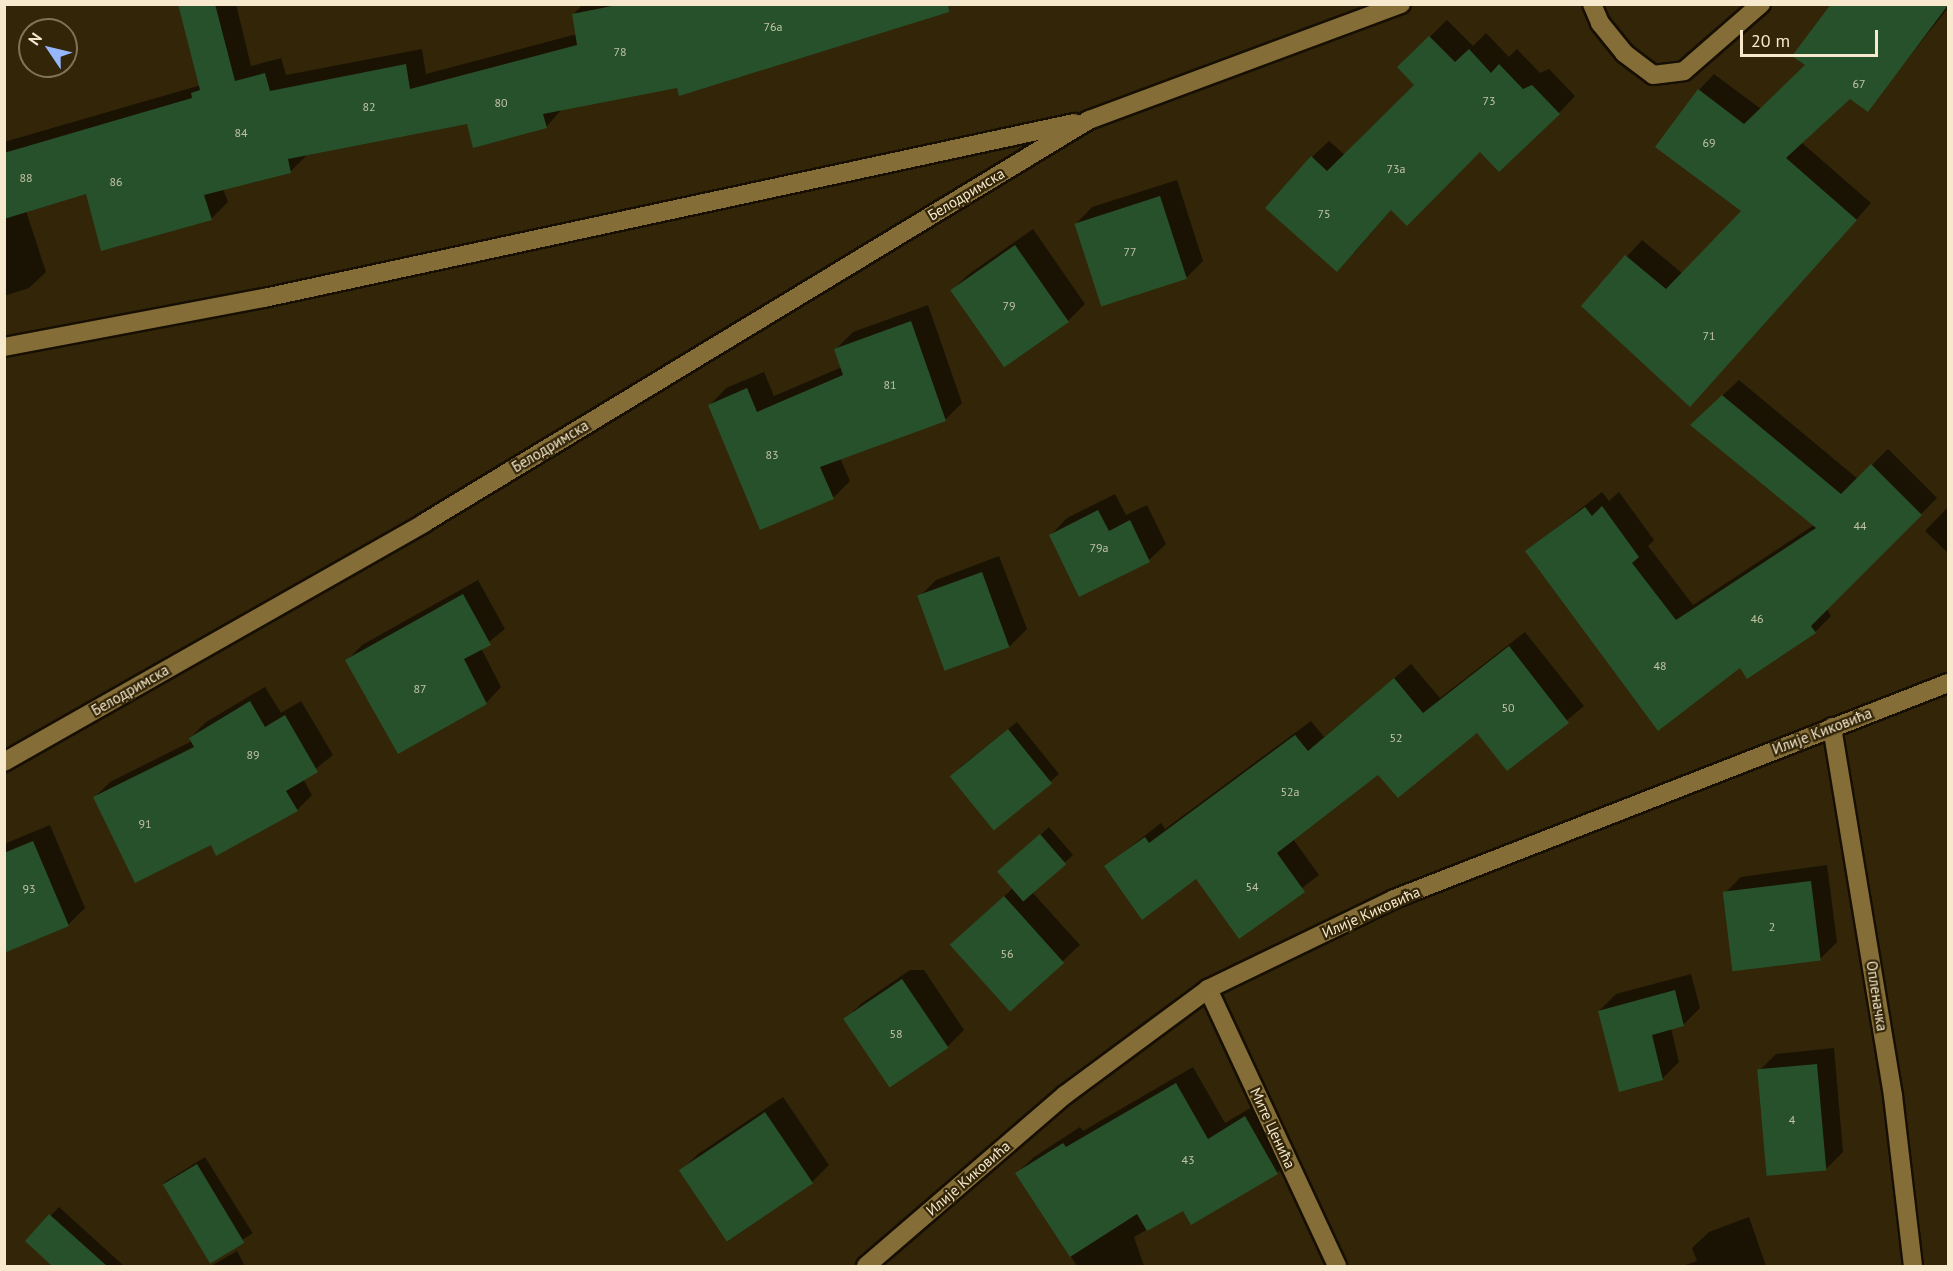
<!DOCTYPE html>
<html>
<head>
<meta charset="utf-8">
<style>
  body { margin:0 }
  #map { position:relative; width:1953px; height:1271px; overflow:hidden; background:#322508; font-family:"PT Sans",sans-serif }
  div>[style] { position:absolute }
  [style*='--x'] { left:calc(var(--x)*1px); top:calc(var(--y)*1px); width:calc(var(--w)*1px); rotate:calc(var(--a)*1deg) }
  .shadow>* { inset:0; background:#0007; transform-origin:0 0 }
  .building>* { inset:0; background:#27512b; transform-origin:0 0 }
  .roads { filter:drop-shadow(2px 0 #160f02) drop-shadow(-2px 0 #160f02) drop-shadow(0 2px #160f02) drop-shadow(0 -2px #160f02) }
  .minor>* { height:18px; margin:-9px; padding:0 9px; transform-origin:9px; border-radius:9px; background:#856d37 }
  span { translate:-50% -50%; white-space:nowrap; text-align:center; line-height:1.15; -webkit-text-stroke:4.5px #322508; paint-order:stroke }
  .number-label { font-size:12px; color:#c2c3a4 }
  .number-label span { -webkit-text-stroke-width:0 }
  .street-label { font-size:15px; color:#f6e9cd }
  .frame { position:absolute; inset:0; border:6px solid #f6e9cd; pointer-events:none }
  .north { position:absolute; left:18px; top:18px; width:60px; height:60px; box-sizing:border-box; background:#322508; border:2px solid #807357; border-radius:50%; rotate:305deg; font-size:16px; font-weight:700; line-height:24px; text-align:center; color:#f6e9cd }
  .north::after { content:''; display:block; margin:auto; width:21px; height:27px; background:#96b6fd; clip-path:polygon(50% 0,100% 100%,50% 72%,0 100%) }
  .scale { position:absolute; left:1740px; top:30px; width:138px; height:27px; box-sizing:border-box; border:3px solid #f6e9cd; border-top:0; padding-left:8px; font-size:18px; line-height:21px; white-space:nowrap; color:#f6e9cd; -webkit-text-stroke:4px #322508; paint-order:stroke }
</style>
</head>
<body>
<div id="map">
  <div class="shadow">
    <div style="clip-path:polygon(180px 4px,236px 4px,251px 66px,281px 58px,286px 75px,422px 49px,426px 74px,577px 34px,573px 15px,583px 4px,941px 4px,678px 86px,562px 109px,546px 127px,468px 122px,307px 155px,291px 171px,223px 189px,228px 202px,211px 219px,87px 192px,26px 211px,46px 272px,29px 288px,4px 296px,4px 142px,201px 85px)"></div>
    <div style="clip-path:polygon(1833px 4px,1948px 4px,1948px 8px,1867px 110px,1850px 97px,1801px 142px,1871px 203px,1705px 389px,1583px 305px,1642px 240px,1683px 274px,1743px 211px,1699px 90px,1714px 74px,1761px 109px,1807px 65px)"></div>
    <div style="clip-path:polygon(1447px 20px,1473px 46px,1486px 33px,1509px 57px,1517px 49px,1540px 73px,1549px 69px,1575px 96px,1559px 113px,1480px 150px,1392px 209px,1354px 253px,1312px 157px,1329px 141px,1345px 155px,1416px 85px,1399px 67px)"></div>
    <div style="clip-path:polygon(1177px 180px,1203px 261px,1186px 278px,1076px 224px,1092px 207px)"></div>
    <div style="clip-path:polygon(1033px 229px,1085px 304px,1068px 321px,952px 290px,969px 274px)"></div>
    <div style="clip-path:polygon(928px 305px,962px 403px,946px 419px,840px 458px,850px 481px,833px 498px,710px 405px,726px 388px,764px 372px,774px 396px,842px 367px,836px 349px,853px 332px)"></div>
    <div style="clip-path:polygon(1739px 380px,1858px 479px,1888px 449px,1937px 498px,1827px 609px,1831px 616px,1815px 632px,1740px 666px,1527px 551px,1602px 492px,1609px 501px,1619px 492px,1654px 540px,1648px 546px,1693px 605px,1814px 525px,1708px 409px)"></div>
    <div style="clip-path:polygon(1115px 494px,1126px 515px,1147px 505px,1166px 544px,1149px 560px,1051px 535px,1067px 518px)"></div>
    <div style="clip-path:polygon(1948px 507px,1948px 553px,1925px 531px)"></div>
    <div style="clip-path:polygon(999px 556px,1027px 629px,1010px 646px,946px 670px,919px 597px,936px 580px)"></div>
    <div style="clip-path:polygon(478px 580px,505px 629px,481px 648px,501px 687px,486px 703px,398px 752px,347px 660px,362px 645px)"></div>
    <div style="clip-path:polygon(1525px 632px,1584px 706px,1508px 769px,1477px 730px,1378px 773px,1293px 839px,1319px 875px,1239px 937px,1196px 877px,1106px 866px,1161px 823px,1165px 829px,1311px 721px,1324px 737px,1411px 664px,1440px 698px)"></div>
    <div style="clip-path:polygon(265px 687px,281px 713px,301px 701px,333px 755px,303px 779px,312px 795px,297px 810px,211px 843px,95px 797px,110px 782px,192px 741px,190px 738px,206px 722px)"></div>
    <div style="clip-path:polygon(1017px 722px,1059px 774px,994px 829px,959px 768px)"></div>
    <div style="clip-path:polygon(50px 825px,85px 908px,68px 925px,4px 952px,4px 844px)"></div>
    <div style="clip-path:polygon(1049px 827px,1073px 855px,1032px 892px,1080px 945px,1010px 1010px,952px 945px,1013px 888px,1008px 864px)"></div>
    <div style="clip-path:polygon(1827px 865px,1837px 942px,1820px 959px,1724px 894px,1741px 877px)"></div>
    <div style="clip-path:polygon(910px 970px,924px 970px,964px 1030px,947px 1047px,890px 1086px,845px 1019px,862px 1003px)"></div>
    <div style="clip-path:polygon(1691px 974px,1700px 1008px,1683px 1025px,1671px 1028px,1679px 1062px,1662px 1079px,1599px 1011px,1616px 994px)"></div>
    <div style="clip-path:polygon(1834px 1048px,1843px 1152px,1826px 1169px,1759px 1071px,1776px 1054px)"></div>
    <div style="clip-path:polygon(1193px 1067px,1225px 1123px,1262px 1101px,1294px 1156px,1277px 1173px,1192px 1223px,1184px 1209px,1134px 1237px,1144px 1266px,1077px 1266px,1017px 1173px,1034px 1157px,1080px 1127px,1083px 1131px)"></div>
    <div style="clip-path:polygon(783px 1097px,829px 1165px,812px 1182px,681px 1171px,698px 1154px)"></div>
    <div style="left:205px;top:1157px;width:90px;height:49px;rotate:58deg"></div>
    <div style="clip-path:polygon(59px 1207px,124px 1266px,55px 1266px,27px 1240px)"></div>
    <div style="clip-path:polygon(1749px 1217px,1766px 1266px,1682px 1266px,1697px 1261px,1692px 1248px,1709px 1232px)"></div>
    <div style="clip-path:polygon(237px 1251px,245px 1266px,211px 1266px)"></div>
  </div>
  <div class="building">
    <div style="clip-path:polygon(178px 4px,215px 4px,235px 81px,265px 73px,270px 91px,406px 64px,410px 89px,577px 45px,572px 14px,622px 4px,948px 4px,949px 12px,679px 96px,677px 88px,543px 114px,547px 128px,473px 148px,467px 124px,288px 159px,291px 173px,204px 195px,212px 220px,101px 251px,86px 194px,4px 219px,4px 153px,192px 98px,191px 93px,200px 90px)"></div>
    <div style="clip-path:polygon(1831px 4px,1948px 5px,1868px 112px,1850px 99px,1786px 158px,1857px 220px,1690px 407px,1581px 306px,1625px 255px,1666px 289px,1741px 211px,1655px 147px,1698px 89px,1744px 124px,1805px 65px,1792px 56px)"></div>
    <div style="clip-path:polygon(1429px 36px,1455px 62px,1469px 49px,1491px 73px,1499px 64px,1523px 89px,1532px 85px,1560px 114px,1499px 172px,1480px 152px,1407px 226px,1391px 210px,1337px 272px,1265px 208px,1311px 156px,1327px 171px,1414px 85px,1397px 67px)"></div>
    <div style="left:1160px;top:196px;width:87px;height:90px;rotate:72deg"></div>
    <div style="left:1015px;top:245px;width:94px;height:79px;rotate:55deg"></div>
    <div style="clip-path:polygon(911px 321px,946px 421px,820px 467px,834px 499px,760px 530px,708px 405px,747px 388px,757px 412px,843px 375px,834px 349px)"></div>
    <div style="clip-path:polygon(1722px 395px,1841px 494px,1871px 464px,1922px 515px,1811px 626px,1816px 633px,1747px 679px,1740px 668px,1658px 731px,1525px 551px,1585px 507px,1592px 516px,1602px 506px,1639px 557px,1632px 563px,1676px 620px,1816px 528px,1690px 425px)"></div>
    <div style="clip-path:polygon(1098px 510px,1109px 531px,1130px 520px,1150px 562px,1079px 597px,1049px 535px)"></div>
    <div style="left:982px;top:572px;width:80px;height:69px;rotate:70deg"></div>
    <div style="clip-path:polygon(463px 594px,491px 645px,464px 659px,487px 704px,398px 754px,345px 660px)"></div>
    <div style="clip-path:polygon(1509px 646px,1569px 723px,1507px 771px,1477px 733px,1398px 798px,1378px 775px,1277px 853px,1305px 892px,1239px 939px,1196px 879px,1142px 920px,1104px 866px,1145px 837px,1149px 843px,1295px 735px,1308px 751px,1394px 678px,1423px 713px)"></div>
    <div style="clip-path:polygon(250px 701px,265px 727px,285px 715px,318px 772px,286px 791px,298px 811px,216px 856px,211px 845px,135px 883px,93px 797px,194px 747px,189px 738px)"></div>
    <div style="left:1008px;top:729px;width:70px;height:75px;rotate:51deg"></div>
    <div style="left:1040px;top:834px;width:40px;height:57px;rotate:49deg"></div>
    <div style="clip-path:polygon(33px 841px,69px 926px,4px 953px,4px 853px)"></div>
    <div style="left:1811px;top:881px;width:80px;height:89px;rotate:83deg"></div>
    <div style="left:1004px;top:896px;width:90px;height:73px;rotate:48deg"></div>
    <div style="left:902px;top:979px;width:83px;height:71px;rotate:56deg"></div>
    <div style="clip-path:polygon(1675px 990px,1684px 1026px,1652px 1035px,1663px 1080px,1619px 1092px,1598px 1011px)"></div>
    <div style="left:1817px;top:1064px;width:107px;height:60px;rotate:85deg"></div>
    <div style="clip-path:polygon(1176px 1083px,1208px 1139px,1245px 1116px,1278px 1174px,1191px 1225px,1183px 1211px,1147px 1231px,1137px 1214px,1070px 1257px,1015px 1173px,1063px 1143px,1066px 1147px)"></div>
    <div style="left:765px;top:1112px;width:86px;height:104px;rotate:56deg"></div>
    <div style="left:197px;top:1164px;width:92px;height:40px;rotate:59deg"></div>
    <div style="clip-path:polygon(49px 1214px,107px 1266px,52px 1266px,25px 1241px)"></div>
  </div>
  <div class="roads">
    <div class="minor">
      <div style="--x:1592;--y:4;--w:21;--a:67"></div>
      <div style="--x:1600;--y:23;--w:38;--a:51"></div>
      <div style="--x:1624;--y:53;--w:36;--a:37"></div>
      <div style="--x:1653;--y:75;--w:31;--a:-7"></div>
      <div style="--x:1684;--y:71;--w:102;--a:-41"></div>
      <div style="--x:4;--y:347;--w:265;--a:-10.7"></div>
      <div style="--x:264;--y:298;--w:829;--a:-12.19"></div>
      <div style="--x:1832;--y:727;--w:374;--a:80.6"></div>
      <div style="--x:1893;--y:1096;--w:171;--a:83.3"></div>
      <div style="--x:4;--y:762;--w:483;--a:-29.6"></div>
      <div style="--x:424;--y:523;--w:778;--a:-31.22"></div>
      <div style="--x:1089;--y:120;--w:333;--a:-20.4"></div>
      <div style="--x:1208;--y:989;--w:306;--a:65"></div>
      <div style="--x:866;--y:1266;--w:262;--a:-40.7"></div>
      <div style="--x:1065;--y:1095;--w:178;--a:-36.5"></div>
      <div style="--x:1208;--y:989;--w:207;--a:-25.8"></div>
      <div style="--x:1394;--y:899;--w:595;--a:-21.3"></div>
    </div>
  </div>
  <div class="number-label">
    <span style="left:773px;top:27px">76a</span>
    <span style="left:620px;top:52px">78</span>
    <span style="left:1859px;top:84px">67</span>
    <span style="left:1489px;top:101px">73</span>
    <span style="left:501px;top:103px">80</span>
    <span style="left:369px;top:107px">82</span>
    <span style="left:241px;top:133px">84</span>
    <span style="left:1709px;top:143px">69</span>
    <span style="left:1396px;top:169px">73a</span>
    <span style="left:26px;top:178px">88</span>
    <span style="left:116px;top:182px">86</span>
    <span style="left:1324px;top:214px">75</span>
    <span style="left:1130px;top:252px">77</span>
    <span style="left:1009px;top:306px">79</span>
    <span style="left:1709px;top:336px">71</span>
    <span style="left:890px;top:385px">81</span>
    <span style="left:772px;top:455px">83</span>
    <span style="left:1860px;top:526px">44</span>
    <span style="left:1099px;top:548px">79a</span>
    <span style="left:1757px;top:619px">46</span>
    <span style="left:1660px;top:666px">48</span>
    <span style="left:420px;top:689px">87</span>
    <span style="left:1508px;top:708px">50</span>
    <span style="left:1396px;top:738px">52</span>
    <span style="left:253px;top:755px">89</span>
    <span style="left:1290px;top:792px">52a</span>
    <span style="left:145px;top:824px">91</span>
    <span style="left:1252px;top:887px">54</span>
    <span style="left:29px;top:889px">93</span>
    <span style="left:1772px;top:927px">2</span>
    <span style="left:1007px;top:954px">56</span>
    <span style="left:896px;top:1034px">58</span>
    <span style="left:1792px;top:1120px">4</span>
    <span style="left:1188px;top:1160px">43</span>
  </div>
  <div class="street-label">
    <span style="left:966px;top:194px;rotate:-31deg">Белодримска</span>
    <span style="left:550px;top:446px;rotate:-31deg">Белодримска</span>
    <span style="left:130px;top:690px;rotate:-30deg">Белодримска</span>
    <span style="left:1822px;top:731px;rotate:-21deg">Илије Киковића</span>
    <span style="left:1371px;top:912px;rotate:-24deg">Илије Киковића</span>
    <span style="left:1877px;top:996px;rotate:81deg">Опленачка</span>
    <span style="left:1273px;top:1128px;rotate:65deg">Мите Ценића</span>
    <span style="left:968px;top:1178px;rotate:-41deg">Илије Киковића</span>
  </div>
  <div class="frame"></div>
  <div class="north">N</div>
  <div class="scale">20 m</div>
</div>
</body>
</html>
